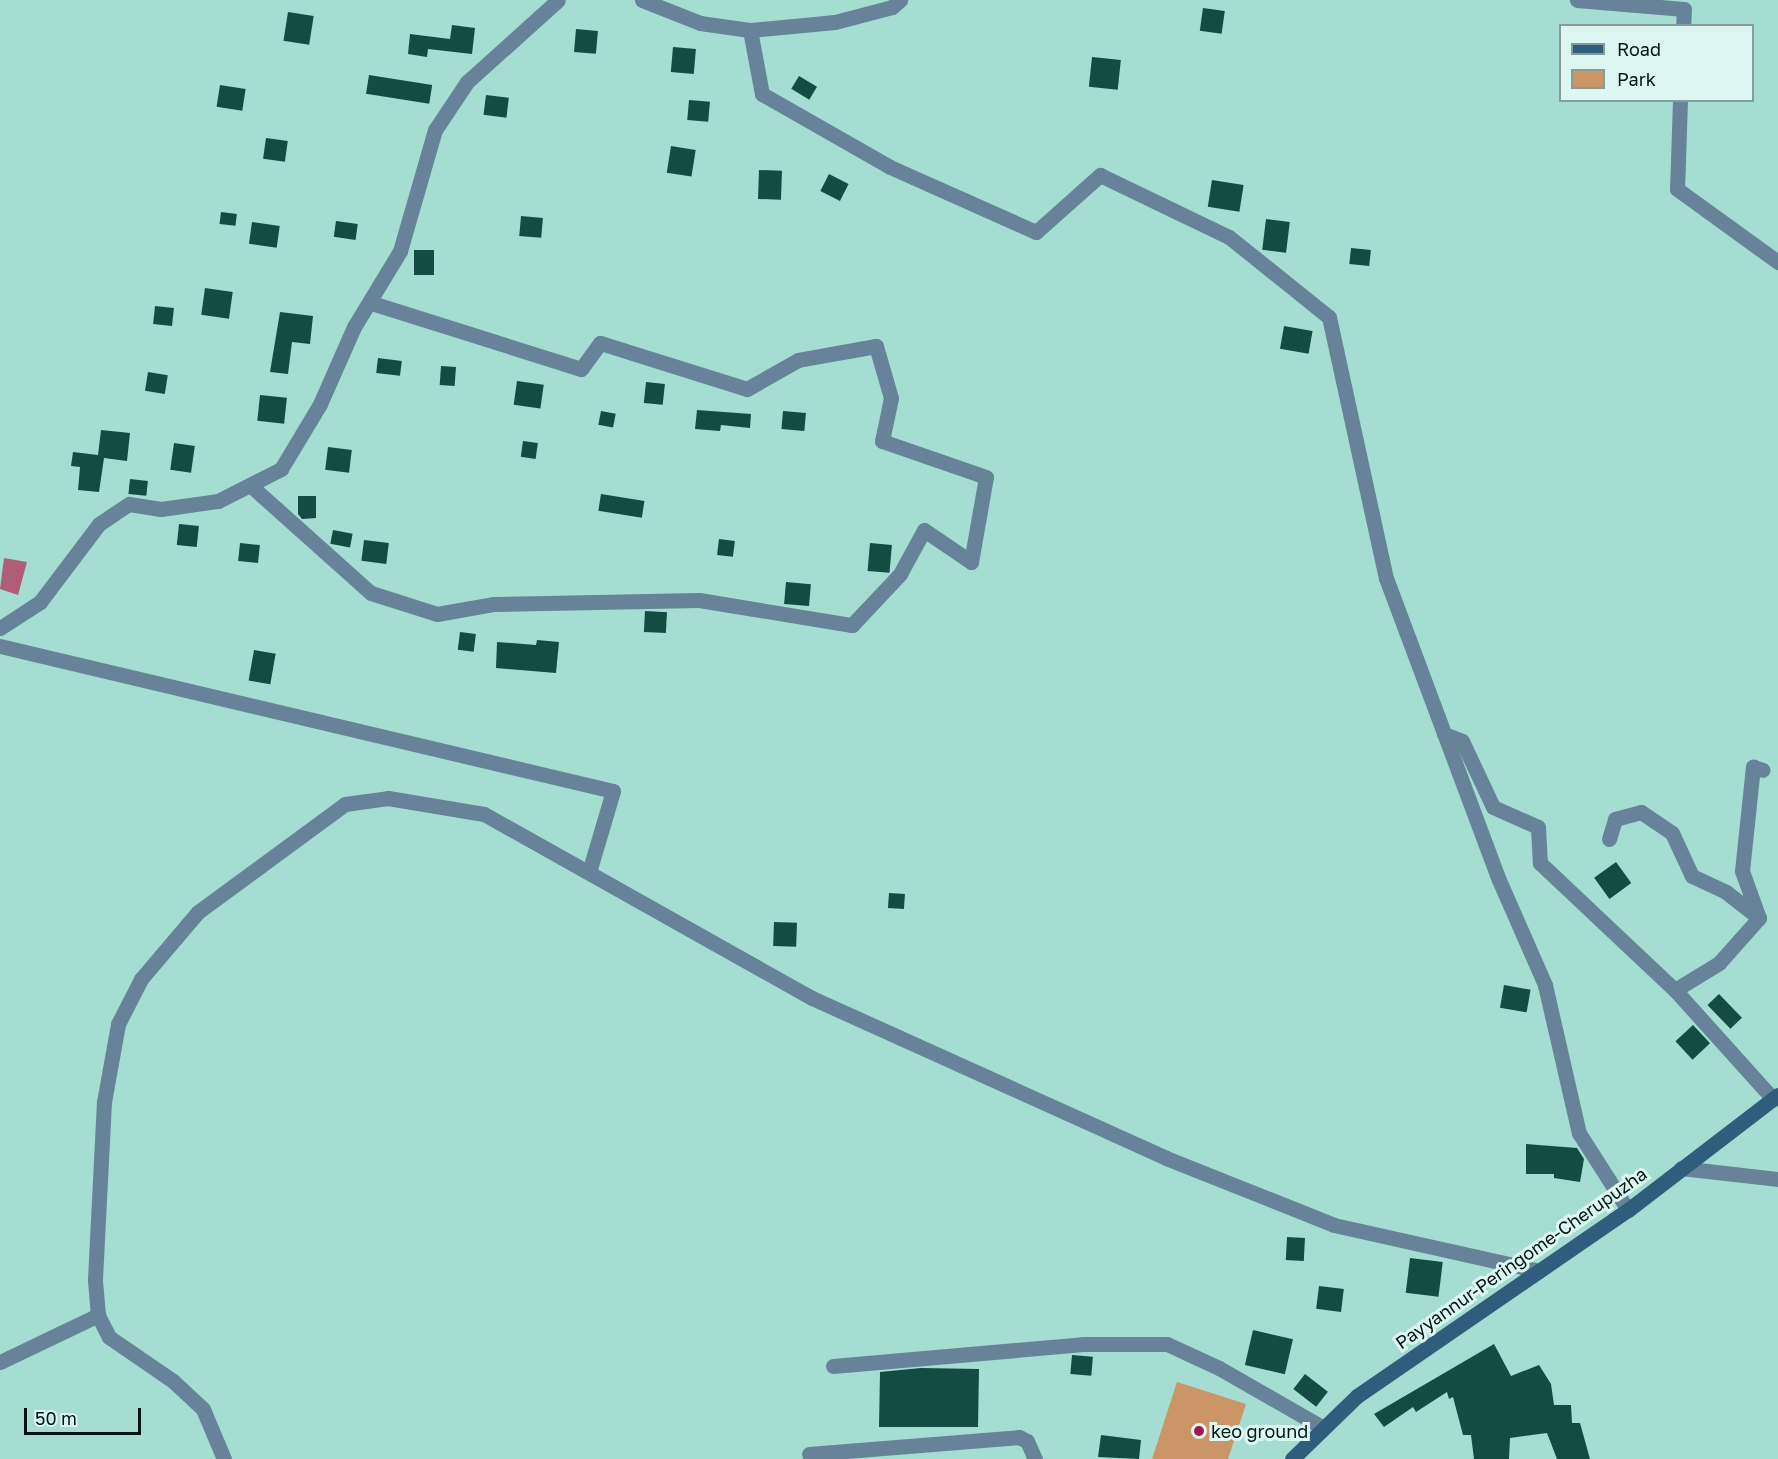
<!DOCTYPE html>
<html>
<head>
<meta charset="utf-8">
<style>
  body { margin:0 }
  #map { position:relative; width:1778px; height:1459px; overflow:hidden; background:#a5ddd2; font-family:"Golos Text",sans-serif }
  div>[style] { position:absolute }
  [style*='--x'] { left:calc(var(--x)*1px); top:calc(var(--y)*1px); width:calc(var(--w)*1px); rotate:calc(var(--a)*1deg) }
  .green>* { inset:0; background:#cb9565 }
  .water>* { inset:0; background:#ae5f77 }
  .building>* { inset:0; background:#144c44; transform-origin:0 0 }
  .street>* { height:15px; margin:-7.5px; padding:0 7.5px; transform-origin:7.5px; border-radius:7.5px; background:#668399 }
  .secondary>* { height:15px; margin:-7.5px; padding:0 7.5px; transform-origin:7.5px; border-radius:7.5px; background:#315d7d }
  .dots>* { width:16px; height:16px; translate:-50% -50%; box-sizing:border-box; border:3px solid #dcf7f1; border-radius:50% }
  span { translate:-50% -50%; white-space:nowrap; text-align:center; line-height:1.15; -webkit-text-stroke:6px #dcf7f1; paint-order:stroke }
  .street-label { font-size:18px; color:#011612 }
  .poi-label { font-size:18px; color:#011612 }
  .left { translate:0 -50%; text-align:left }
  .legend { position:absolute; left:1559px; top:24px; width:195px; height:78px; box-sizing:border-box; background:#dcf7f1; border:2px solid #849d98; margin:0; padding:8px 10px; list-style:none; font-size:18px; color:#011612 }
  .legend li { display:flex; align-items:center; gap:12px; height:30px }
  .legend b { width:30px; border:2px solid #849d98 }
  .scale { position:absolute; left:24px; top:1408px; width:117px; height:27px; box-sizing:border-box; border:3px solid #011612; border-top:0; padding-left:8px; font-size:18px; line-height:21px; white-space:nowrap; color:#011612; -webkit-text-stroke:4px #dcf7f1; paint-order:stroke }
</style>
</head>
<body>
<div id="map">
  <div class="green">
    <div style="clip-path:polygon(1177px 1382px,1246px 1404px,1228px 1459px,1152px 1459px)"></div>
  </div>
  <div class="water">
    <div style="clip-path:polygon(4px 558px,27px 562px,18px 595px,0 589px)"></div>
  </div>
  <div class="building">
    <div style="left:1203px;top:8px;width:22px;height:23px;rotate:8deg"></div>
    <div style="left:288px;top:12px;width:26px;height:29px;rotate:9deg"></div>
    <div style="clip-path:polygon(452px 25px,475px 28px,472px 54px,428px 49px,427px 57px,408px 54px,410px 34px,450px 39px)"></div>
    <div style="left:576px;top:29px;width:22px;height:23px;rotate:5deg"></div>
    <div style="left:673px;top:47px;width:23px;height:25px;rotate:5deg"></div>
    <div style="left:1092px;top:57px;width:29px;height:30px;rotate:6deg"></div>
    <div style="left:369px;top:75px;width:64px;height:19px;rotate:9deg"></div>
    <div style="left:799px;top:76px;width:21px;height:15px;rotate:31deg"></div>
    <div style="left:220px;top:85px;width:26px;height:22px;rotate:9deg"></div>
    <div style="left:486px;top:95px;width:23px;height:20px;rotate:7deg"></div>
    <div style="left:689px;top:100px;width:21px;height:20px;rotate:5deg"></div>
    <div style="left:266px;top:138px;width:22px;height:21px;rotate:8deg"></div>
    <div style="left:671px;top:146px;width:25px;height:27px;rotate:9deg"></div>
    <div style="left:759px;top:170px;width:23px;height:29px;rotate:2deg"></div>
    <div style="left:829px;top:174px;width:22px;height:19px;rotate:27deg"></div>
    <div style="left:1212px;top:180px;width:32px;height:27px;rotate:9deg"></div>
    <div style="left:221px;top:212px;width:16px;height:12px;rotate:7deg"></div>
    <div style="left:521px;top:216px;width:22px;height:20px;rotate:5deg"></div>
    <div style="left:1266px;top:219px;width:24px;height:31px;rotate:7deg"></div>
    <div style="left:336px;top:221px;width:22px;height:16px;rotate:8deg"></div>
    <div style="left:252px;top:222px;width:28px;height:22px;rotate:8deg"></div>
    <div style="left:1351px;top:248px;width:20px;height:16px;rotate:6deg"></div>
    <div style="left:414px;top:250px;width:20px;height:25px"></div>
    <div style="left:205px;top:288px;width:28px;height:27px;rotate:8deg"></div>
    <div style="left:155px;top:306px;width:19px;height:18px;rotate:6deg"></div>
    <div style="clip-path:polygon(280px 312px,313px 316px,310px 344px,292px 342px,288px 374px,270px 372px)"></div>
    <div style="left:1284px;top:326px;width:29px;height:23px;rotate:10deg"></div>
    <div style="left:378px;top:358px;width:24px;height:15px;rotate:7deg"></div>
    <div style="left:441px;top:366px;width:15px;height:19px;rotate:4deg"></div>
    <div style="left:148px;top:372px;width:20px;height:19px;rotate:9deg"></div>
    <div style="left:517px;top:381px;width:27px;height:24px;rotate:8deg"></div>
    <div style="left:646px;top:382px;width:19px;height:21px;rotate:6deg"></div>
    <div style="left:260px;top:395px;width:27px;height:26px;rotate:6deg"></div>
    <div style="clip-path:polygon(697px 410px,751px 414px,750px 428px,721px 425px,720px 431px,695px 429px)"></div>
    <div style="left:601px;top:411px;width:15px;height:14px;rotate:11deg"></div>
    <div style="left:783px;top:411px;width:23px;height:18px;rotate:5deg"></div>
    <div style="clip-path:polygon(101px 430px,130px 433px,127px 461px,104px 458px,99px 492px,78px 490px,80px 467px,71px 466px,73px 452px,98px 455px)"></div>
    <div style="left:523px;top:441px;width:15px;height:16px;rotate:8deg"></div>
    <div style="left:174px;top:443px;width:21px;height:27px;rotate:8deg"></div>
    <div style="left:328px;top:447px;width:24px;height:23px;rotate:7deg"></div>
    <div style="left:130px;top:479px;width:18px;height:15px;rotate:6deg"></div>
    <div style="left:601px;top:494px;width:44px;height:17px;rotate:9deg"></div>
    <div style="clip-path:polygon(298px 496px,316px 496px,316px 518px,302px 519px,298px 514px)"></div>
    <div style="left:179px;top:524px;width:20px;height:21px;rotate:6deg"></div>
    <div style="left:333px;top:530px;width:20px;height:14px;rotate:11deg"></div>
    <div style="left:719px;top:539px;width:16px;height:16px;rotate:7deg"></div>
    <div style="left:364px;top:540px;width:25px;height:21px;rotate:7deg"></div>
    <div style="left:240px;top:543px;width:20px;height:18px;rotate:6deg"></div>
    <div style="left:870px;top:543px;width:22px;height:28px;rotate:5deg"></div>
    <div style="left:786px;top:582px;width:25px;height:22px;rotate:5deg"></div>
    <div style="left:645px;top:611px;width:22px;height:21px;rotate:3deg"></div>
    <div style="left:460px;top:632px;width:16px;height:18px;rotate:7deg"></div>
    <div style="clip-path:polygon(537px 640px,559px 642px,556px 673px,496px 668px,497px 642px,536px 645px)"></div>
    <div style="left:254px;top:650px;width:22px;height:31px;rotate:10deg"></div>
    <div style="left:1616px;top:862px;width:26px;height:27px;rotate:54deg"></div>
    <div style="left:889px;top:893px;width:16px;height:15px;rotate:4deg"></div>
    <div style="left:774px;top:922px;width:23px;height:24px;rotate:2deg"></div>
    <div style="left:1504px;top:985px;width:27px;height:23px;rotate:10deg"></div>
    <div style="left:1719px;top:994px;width:33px;height:16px;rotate:46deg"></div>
    <div style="left:1693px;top:1025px;width:25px;height:24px;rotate:47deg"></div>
    <div style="clip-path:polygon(1526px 1144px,1577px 1148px,1584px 1159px,1580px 1182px,1554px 1178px,1554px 1174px,1526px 1174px)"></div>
    <div style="left:1287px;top:1237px;width:18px;height:23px;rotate:3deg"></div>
    <div style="left:1410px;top:1258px;width:33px;height:35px;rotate:7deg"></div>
    <div style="left:1319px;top:1286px;width:25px;height:23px;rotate:7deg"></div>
    <div style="left:1253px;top:1330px;width:41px;height:36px;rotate:13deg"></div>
    <div style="clip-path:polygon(1494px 1344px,1511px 1376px,1539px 1365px,1551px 1384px,1554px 1405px,1571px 1405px,1572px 1423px,1580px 1423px,1590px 1459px,1557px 1459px,1547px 1433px,1510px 1438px,1509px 1459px,1474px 1459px,1471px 1435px,1463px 1435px,1453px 1397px,1449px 1399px,1447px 1392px,1416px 1412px,1413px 1407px,1384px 1427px,1374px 1414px)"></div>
    <div style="left:1072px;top:1355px;width:21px;height:19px;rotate:5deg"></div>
    <div style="clip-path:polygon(921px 1368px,979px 1369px,978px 1427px,879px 1427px,880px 1372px)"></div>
    <div style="left:1305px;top:1374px;width:29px;height:19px;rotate:38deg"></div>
    <div style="clip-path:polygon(1101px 1435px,1141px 1440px,1139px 1459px,1098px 1457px)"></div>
  </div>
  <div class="street">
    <div style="--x:642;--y:0;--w:62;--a:21.6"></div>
    <div style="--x:700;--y:23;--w:50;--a:8"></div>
    <div style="--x:750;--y:30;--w:85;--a:-5.4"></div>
    <div style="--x:835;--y:22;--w:59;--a:-14.7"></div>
    <div style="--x:892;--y:7;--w:11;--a:-41"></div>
    <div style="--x:1577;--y:0;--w:107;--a:4.8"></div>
    <div style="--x:1684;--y:9;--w:17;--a:93"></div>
    <div style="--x:750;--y:30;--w:65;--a:79.4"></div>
    <div style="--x:762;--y:94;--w:147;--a:29.7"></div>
    <div style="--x:890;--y:167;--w:160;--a:24"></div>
    <div style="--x:1036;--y:232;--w:86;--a:-41.7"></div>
    <div style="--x:1100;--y:175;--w:143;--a:25.7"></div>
    <div style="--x:1229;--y:237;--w:128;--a:38.7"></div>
    <div style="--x:1329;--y:317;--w:267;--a:77.7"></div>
    <div style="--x:1386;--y:578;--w:322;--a:69.5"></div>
    <div style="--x:1499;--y:880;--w:115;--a:66.3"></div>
    <div style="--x:1545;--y:985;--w:152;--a:77.1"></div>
    <div style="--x:1579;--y:1133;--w:91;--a:57.5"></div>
    <div style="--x:1680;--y:100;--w:89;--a:91.9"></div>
    <div style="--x:1677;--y:189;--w:125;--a:35.9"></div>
    <div style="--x:250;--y:485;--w:162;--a:41.8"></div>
    <div style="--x:371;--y:593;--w:69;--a:17.7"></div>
    <div style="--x:437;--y:614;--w:58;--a:-10"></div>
    <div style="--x:494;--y:604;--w:205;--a:-1.1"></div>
    <div style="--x:699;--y:600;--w:155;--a:9.3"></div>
    <div style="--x:852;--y:625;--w:70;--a:-46.7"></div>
    <div style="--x:900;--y:574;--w:50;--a:-61.4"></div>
    <div style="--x:924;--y:530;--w:57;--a:34.2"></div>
    <div style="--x:971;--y:562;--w:86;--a:-80"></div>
    <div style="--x:986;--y:477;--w:110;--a:-160.9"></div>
    <div style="--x:882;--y:441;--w:44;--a:-78.2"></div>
    <div style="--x:891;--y:398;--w:54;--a:-106.1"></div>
    <div style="--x:876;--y:346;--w:79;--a:169.8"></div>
    <div style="--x:798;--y:360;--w:59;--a:150.4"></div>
    <div style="--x:747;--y:389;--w:154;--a:-162.6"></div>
    <div style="--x:600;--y:343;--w:32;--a:126"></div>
    <div style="--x:581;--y:369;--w:222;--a:-162.5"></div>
    <div style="--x:0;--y:628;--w:48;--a:-33"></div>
    <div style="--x:40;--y:602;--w:98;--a:-52.9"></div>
    <div style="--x:99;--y:524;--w:36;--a:-34"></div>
    <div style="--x:129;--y:504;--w:32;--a:9"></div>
    <div style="--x:161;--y:509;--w:58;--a:-8"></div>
    <div style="--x:218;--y:501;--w:71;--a:-26.9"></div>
    <div style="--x:281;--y:469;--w:76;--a:-59"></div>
    <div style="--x:320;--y:404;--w:84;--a:-66.2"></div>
    <div style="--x:354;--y:327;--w:89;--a:-58.8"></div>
    <div style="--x:400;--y:251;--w:126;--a:-73.9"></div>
    <div style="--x:435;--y:130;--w:58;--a:-56.3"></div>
    <div style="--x:467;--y:82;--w:122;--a:-42"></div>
    <div style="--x:0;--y:646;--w:630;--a:13.31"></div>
    <div style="--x:613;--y:791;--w:84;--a:106.5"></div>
    <div style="--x:1444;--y:734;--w:19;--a:21"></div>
    <div style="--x:1462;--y:741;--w:73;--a:64.8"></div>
    <div style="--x:1493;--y:807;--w:49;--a:24"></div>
    <div style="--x:1538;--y:827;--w:36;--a:87"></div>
    <div style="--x:1540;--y:863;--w:185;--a:43.3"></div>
    <div style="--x:1675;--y:990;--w:147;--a:48"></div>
    <div style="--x:1609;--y:839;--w:21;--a:-73"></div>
    <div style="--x:1615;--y:819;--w:27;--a:-15"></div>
    <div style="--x:1641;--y:812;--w:37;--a:34"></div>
    <div style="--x:1672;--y:833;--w:47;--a:65.1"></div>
    <div style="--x:1692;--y:876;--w:38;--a:25"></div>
    <div style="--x:1726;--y:892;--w:42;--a:38.2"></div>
    <div style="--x:1675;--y:990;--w:52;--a:-31.5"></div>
    <div style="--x:1719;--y:963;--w:60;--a:-48.4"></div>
    <div style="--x:1759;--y:918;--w:50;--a:-109.9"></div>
    <div style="--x:1742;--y:871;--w:105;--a:-84"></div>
    <div style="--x:1753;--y:767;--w:10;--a:17"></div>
    <div style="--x:1681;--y:1168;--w:98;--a:6.5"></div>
    <div style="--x:0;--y:1362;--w:109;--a:-25.6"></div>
    <div style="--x:833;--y:1366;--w:251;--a:-5"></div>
    <div style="--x:1083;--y:1344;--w:84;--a:0"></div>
    <div style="--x:1167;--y:1344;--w:57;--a:24.8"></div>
    <div style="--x:1219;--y:1368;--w:119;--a:29.8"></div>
    <div style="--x:809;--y:1454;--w:211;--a:-4.6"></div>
    <div style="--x:1019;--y:1437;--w:9;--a:27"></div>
    <div style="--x:1027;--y:1441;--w:20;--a:66"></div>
    <div style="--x:224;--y:1459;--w:54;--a:-112.8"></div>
    <div style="--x:203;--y:1409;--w:41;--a:-137"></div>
    <div style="--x:173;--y:1381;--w:78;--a:-145.5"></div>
    <div style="--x:109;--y:1337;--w:25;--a:-117"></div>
    <div style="--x:98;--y:1315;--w:36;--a:-95"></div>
    <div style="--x:95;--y:1279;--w:177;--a:-87.1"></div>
    <div style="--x:104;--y:1102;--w:79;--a:-79.8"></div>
    <div style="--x:118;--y:1024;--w:51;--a:-62.9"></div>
    <div style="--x:141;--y:979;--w:88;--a:-49.6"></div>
    <div style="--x:198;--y:912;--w:182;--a:-36.3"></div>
    <div style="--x:345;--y:804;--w:43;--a:-7.9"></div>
    <div style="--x:388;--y:798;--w:97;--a:9.5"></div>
    <div style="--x:484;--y:814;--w:376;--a:29.3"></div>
    <div style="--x:812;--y:998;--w:388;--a:24.3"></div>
    <div style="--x:1166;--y:1158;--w:181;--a:21.7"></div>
    <div style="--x:1334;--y:1225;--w:210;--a:12.6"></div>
  </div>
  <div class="secondary">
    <div style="--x:1292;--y:1459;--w:91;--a:-44.1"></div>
    <div style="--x:1357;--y:1396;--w:329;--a:-34.5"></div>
    <div style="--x:1628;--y:1210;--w:189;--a:-37.5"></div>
  </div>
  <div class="dots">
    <div style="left:1199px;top:1431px;background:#a51555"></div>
  </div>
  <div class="street-label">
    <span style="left:1521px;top:1258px;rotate:-35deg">Payyannur-Peringome-Cherupuzha</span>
  </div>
  <div class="poi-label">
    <span class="left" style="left:1211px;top:1431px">keo ground</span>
  </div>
  <ul class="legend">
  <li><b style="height:8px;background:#315d7d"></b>Road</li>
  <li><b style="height:16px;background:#cb9565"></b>Park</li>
  </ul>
  <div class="scale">50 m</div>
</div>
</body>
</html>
